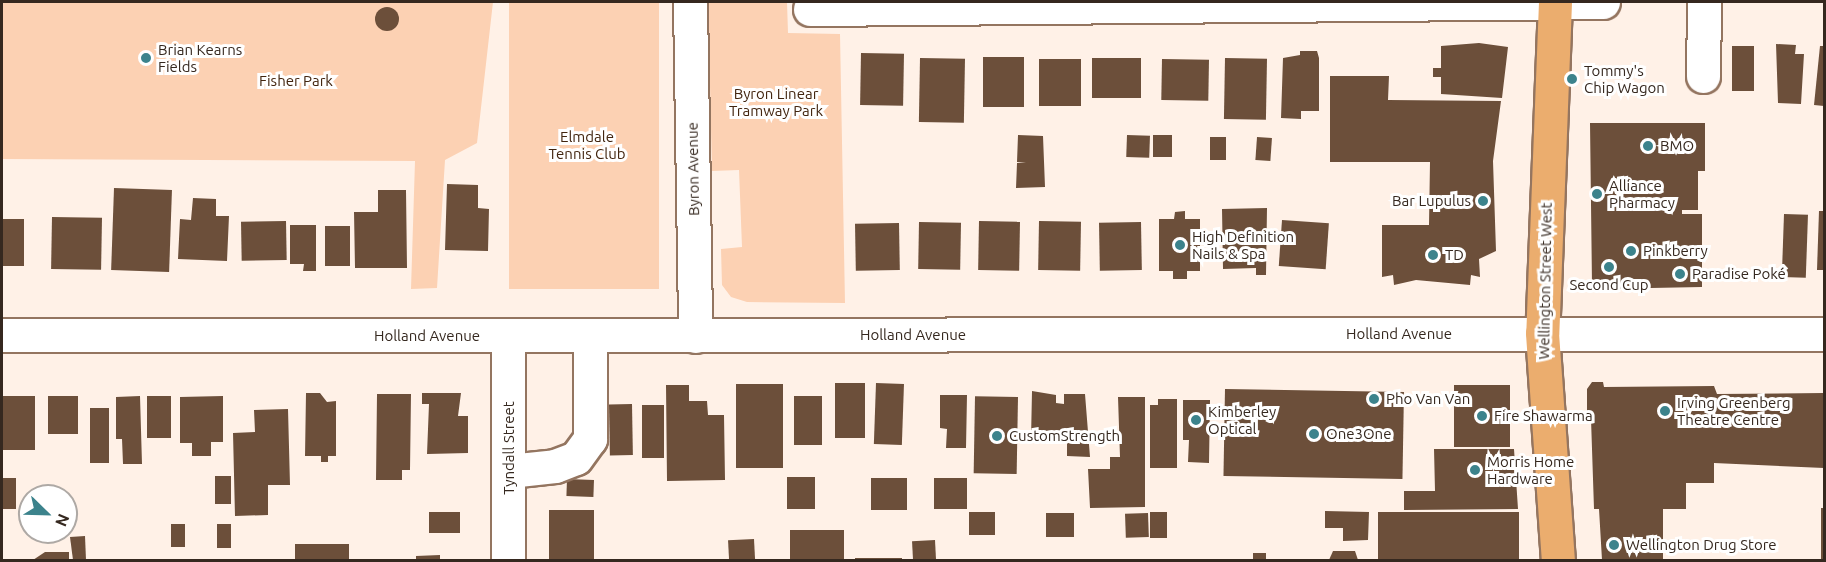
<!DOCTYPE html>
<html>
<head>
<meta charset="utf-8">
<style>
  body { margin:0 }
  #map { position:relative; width:1826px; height:562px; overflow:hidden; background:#fff1e7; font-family:Ubuntu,sans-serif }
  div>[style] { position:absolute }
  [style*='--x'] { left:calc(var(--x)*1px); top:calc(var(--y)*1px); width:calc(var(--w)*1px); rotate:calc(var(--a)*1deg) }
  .green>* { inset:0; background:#fcd1b3; transform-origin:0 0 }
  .building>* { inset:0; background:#6c4f3a; transform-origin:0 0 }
  .round { border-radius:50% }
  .roads { filter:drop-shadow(2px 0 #947560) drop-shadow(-2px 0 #947560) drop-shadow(0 2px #947560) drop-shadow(0 -2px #947560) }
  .minor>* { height:33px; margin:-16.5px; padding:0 16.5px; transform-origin:16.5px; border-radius:16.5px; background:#fff }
  .major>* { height:33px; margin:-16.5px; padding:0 16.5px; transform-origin:16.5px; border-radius:16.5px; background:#ebad6e }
  .dots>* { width:16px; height:16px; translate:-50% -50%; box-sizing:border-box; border:3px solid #fff; border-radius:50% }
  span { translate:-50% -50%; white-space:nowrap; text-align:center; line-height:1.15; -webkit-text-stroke:6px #fff; paint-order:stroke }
  .poi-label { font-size:15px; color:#35281f }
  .left { translate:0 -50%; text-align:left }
  .right { translate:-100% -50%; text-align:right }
  .park-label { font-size:15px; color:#42250f }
  .street-label { font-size:15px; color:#35281f }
  .frame { position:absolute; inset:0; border:3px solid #35281f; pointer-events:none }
  .north { position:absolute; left:18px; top:484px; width:60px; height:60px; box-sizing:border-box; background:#fff; border:2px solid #aea9a5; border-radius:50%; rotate:113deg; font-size:16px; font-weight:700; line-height:24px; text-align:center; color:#35281f }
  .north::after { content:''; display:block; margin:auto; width:21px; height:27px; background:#3c838c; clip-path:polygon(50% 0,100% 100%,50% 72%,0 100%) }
</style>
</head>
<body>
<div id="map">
  <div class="green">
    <div style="clip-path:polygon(2px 2px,493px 2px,477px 143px,445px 160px,437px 288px,411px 289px,415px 161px,2px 159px)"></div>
    <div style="left:509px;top:2px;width:150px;height:287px"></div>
    <div style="clip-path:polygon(708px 2px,787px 2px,788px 33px,840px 34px,845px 303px,747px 302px,731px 297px,722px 285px,721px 249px,742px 247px,739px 170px,712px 171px)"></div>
  </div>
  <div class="building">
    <div class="round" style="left:375px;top:7px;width:24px;height:24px"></div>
    <div style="clip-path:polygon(1479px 43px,1508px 47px,1502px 98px,1441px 94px,1441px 77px,1433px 77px,1433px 68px,1441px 68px,1441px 46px)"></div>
    <div style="clip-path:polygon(1776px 44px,1796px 45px,1795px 54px,1804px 54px,1801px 104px,1778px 103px)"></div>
    <div style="left:1732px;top:46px;width:22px;height:45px"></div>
    <div style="clip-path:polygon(1820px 46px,1824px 46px,1824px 106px,1814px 105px)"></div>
    <div style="clip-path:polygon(1300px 51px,1317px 51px,1319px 58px,1319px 111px,1301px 111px,1301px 119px,1281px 118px,1283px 58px,1300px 55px)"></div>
    <div style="left:861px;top:53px;width:43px;height:52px;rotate:1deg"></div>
    <div style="left:1024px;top:57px;width:50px;height:41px;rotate:90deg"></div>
    <div style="left:920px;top:58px;width:45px;height:64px;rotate:1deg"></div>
    <div style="left:1092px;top:58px;width:49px;height:40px"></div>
    <div style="left:1225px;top:58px;width:42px;height:61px;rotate:1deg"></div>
    <div style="left:1039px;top:59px;width:42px;height:47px"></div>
    <div style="left:1162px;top:59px;width:47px;height:41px;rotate:1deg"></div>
    <div style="clip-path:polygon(1330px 76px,1389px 76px,1388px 100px,1501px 101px,1493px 161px,1496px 251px,1479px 259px,1480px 277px,1471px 275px,1470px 285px,1416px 280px,1394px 285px,1393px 275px,1382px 277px,1382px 225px,1429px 225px,1430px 162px,1330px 162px)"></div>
    <div style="clip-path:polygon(1590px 123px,1705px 123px,1705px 171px,1698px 171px,1698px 210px,1682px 210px,1682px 214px,1702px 214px,1702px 287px,1599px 289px,1592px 285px)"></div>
    <div style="clip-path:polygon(1018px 135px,1043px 136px,1045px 187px,1016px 188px,1017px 163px,1026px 162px,1017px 162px)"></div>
    <div style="left:1127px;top:135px;width:23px;height:22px;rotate:2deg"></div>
    <div style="left:1153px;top:135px;width:19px;height:22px"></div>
    <div style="left:1210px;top:137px;width:16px;height:23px"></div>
    <div style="left:1257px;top:137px;width:15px;height:23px;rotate:4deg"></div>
    <div style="clip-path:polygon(447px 184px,478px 185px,478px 208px,489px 209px,488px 251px,445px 250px)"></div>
    <div style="left:114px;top:188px;width:58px;height:82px;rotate:2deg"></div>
    <div style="clip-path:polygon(378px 190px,406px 190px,407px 268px,355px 268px,354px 212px,378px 212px)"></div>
    <div style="clip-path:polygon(193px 198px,216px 199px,216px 216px,229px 216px,227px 261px,178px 259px,180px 219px,191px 220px)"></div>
    <div style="clip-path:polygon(1267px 208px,1266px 275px,1256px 275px,1256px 268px,1223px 269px,1222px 209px)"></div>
    <div style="clip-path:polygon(1185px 211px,1185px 219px,1200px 219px,1200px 271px,1187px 271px,1187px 279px,1173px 279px,1173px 271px,1159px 271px,1159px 219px,1174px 219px,1175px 212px)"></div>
    <div style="clip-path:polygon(1819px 211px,1824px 211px,1824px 270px,1817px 270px)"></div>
    <div style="left:1784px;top:214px;width:24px;height:63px;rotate:2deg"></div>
    <div style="left:52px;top:217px;width:50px;height:52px;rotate:1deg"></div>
    <div style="left:2px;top:219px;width:22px;height:47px"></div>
    <div style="left:1282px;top:220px;width:47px;height:46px;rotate:4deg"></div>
    <div style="left:286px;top:221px;width:39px;height:45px;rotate:89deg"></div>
    <div style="left:979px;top:221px;width:41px;height:49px;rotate:1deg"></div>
    <div style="left:1039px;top:221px;width:42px;height:49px;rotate:1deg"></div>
    <div style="left:919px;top:222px;width:42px;height:47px;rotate:1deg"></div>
    <div style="left:1141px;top:222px;width:48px;height:42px;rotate:89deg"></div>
    <div style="left:899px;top:223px;width:47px;height:44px;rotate:89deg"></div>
    <div style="clip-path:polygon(290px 225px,316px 225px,316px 271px,303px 271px,304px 264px,290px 264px)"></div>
    <div style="left:325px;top:226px;width:25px;height:40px"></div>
    <div style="clip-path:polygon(1592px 382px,1603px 382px,1604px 387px,1714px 386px,1717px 394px,1824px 393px,1824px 468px,1714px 463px,1714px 483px,1686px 483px,1686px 509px,1663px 509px,1663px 560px,1602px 560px,1599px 509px,1594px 509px,1591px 419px,1587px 417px,1587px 389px)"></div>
    <div style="left:835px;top:383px;width:30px;height:55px"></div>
    <div style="left:876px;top:383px;width:28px;height:61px;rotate:2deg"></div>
    <div style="left:783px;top:384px;width:84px;height:47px;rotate:90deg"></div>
    <div style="clip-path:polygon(666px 385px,689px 385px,689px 401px,707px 401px,708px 415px,724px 415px,725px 480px,667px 481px)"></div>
    <div style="left:1454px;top:385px;width:56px;height:62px"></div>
    <div style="left:1225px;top:389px;width:179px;height:87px;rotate:1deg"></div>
    <div style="clip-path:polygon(1032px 391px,1056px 395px,1056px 403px,1064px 404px,1064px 394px,1085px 394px,1090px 457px,1067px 456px,1067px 440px,1031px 439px)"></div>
    <div style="clip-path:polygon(306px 393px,320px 393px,327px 402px,336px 401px,336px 456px,328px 456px,328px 462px,321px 462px,321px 456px,305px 456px)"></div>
    <div style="clip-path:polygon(422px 393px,461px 393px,458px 416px,468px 416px,468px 453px,427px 454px,429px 404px,422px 404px)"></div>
    <div style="clip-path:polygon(377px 394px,411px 394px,410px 470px,402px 470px,402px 480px,376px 480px)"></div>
    <div style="clip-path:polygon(940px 395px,967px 395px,966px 448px,946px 448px,947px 429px,940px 428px)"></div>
    <div style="left:35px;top:396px;width:54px;height:32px;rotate:90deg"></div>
    <div style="left:48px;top:396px;width:30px;height:38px"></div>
    <div style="clip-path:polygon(140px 396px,142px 464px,123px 464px,122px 439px,116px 439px,116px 397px)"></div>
    <div style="left:147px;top:396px;width:24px;height:42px"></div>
    <div style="clip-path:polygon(223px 396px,223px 442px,211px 442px,211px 456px,192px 456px,192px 443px,180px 443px,180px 397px)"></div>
    <div style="left:794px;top:396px;width:28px;height:49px"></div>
    <div style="left:1018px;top:397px;width:77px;height:43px;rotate:91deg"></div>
    <div style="clip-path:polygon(1118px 397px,1145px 397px,1145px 507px,1090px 508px,1088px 469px,1110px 469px,1110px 457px,1120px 457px)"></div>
    <div style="clip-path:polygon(1158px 399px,1177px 399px,1177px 468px,1150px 468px,1150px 405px,1158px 405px)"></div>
    <div style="clip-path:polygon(1183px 400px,1210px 400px,1209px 463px,1188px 462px,1189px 440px,1183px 440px)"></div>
    <div style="left:632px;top:404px;width:51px;height:23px;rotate:89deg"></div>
    <div style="left:642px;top:405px;width:22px;height:53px"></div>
    <div style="left:90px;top:408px;width:19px;height:55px"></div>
    <div style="clip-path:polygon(288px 409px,290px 485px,268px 485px,268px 515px,235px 516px,233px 433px,255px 432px,254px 410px)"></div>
    <div style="clip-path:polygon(1434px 449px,1514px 449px,1518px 509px,1404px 510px,1404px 491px,1435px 491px)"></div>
    <div style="left:215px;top:476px;width:16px;height:28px"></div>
    <div style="left:787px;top:477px;width:28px;height:32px"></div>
    <div style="left:2px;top:478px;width:14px;height:31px"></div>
    <div style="left:871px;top:478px;width:36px;height:32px"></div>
    <div style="left:934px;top:478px;width:33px;height:31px"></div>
    <div style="left:567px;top:479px;width:27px;height:17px;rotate:2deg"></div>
    <div style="left:1821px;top:508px;width:3px;height:52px"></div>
    <div style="left:549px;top:510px;width:45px;height:50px"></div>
    <div style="clip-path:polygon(1325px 511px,1369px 512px,1368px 540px,1343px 541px,1343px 528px,1325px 528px)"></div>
    <div style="left:429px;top:512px;width:31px;height:21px"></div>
    <div style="left:969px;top:512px;width:26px;height:23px"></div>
    <div style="left:1150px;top:512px;width:17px;height:26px"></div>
    <div style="left:1378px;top:512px;width:141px;height:48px"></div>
    <div style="left:1046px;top:513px;width:28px;height:24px"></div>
    <div style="left:1148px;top:513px;width:24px;height:23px;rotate:88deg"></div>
    <div style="left:171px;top:524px;width:14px;height:23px"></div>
    <div style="left:231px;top:524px;width:24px;height:14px;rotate:90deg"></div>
    <div style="left:790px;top:530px;width:54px;height:30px"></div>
    <div style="clip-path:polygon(85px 536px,86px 560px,73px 560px,70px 537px)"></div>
    <div style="left:754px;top:539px;width:21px;height:26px;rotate:87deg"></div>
    <div style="left:935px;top:540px;width:20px;height:23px;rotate:87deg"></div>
    <div style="left:295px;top:544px;width:54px;height:16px"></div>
    <div style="clip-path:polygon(1333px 551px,1355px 551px,1358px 560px,1329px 560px)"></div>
    <div style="clip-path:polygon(45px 552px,69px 552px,69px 560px,33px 560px)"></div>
    <div style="left:1253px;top:553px;width:13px;height:7px"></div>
    <div style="clip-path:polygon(440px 555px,440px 560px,416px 560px,416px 556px)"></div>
    <div style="left:855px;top:558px;width:47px;height:2px"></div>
  </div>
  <div class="roads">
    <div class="minor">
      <div style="--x:690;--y:2;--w:334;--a:89.1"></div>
      <div style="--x:810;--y:9;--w:793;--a:-0.51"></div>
      <div style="--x:1703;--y:76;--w:74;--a:-89.2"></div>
      <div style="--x:2;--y:335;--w:1822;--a:-0.03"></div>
      <div style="--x:509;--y:471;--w:46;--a:-6.2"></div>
      <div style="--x:555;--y:466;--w:22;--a:-21"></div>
      <div style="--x:576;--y:458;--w:24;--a:-54"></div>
      <div style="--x:590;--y:439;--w:103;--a:-90"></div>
      <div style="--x:508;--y:560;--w:224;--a:-90"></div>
    </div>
    <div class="major">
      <div style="--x:1555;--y:2;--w:331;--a:92.2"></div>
      <div style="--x:1542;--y:333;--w:228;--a:86"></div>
    </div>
  </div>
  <div class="dots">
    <div style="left:146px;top:58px;background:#3c838c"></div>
    <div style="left:1572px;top:79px;background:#3c838c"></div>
    <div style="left:1648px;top:146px;background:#3c838c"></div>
    <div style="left:1597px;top:194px;background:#3c838c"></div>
    <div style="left:1483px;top:201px;background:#3c838c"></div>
    <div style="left:1180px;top:245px;background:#3c838c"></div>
    <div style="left:1631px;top:251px;background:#3c838c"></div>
    <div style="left:1433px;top:255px;background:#3c838c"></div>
    <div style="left:1609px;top:267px;background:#3c838c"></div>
    <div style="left:1680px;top:274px;background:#3c838c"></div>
    <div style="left:1374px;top:399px;background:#3c838c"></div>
    <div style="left:1665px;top:411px;background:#3c838c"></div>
    <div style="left:1482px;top:416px;background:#3c838c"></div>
    <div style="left:1196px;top:420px;background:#3c838c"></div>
    <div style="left:1314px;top:434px;background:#3c838c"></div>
    <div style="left:997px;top:436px;background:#3c838c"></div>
    <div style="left:1475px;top:470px;background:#3c838c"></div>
    <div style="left:1614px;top:545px;background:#3c838c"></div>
  </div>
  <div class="poi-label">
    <span class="left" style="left:158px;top:58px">Brian Kearns<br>Fields</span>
    <span class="left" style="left:1584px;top:79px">Tommy's<br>Chip Wagon</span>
    <span class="left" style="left:1660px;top:146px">BMO</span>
    <span class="left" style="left:1609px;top:194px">Alliance<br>Pharmacy</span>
    <span class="right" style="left:1471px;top:201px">Bar Lupulus</span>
    <span class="left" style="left:1192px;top:245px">High Definition<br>Nails &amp; Spa</span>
    <span class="left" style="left:1643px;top:251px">Pinkberry</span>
    <span class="left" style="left:1445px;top:255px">TD</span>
    <span class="left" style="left:1692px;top:274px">Paradise Poké</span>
    <span style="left:1609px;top:285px">Second Cup</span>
    <span class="left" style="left:1386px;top:399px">Pho Van Van</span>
    <span class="left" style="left:1677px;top:411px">Irving Greenberg<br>Theatre Centre</span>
    <span class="left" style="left:1208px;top:420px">Kimberley<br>Optical</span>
    <span class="left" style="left:1494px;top:416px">Fire Shawarma</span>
    <span class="left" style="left:1326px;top:434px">One3One</span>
    <span class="left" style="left:1009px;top:436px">CustomStrength</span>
    <span class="left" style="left:1487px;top:470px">Morris Home<br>Hardware</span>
    <span class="left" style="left:1626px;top:545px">Wellington Drug Store</span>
  </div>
  <div class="park-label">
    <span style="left:296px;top:81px">Fisher Park</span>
    <span style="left:776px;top:102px">Byron Linear<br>Tramway Park</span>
    <span style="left:587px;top:145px">Elmdale<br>Tennis Club</span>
  </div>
  <div class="street-label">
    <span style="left:693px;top:169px;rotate:-91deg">Byron Avenue</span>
    <span style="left:1545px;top:281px;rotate:-89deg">Wellington Street West</span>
    <span style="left:1399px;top:334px">Holland Avenue</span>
    <span style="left:913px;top:335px">Holland Avenue</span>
    <span style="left:427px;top:336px">Holland Avenue</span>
    <span style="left:509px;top:448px;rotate:-90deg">Tyndall Street</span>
  </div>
  <div class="frame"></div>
  <div class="north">N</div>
</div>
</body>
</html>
